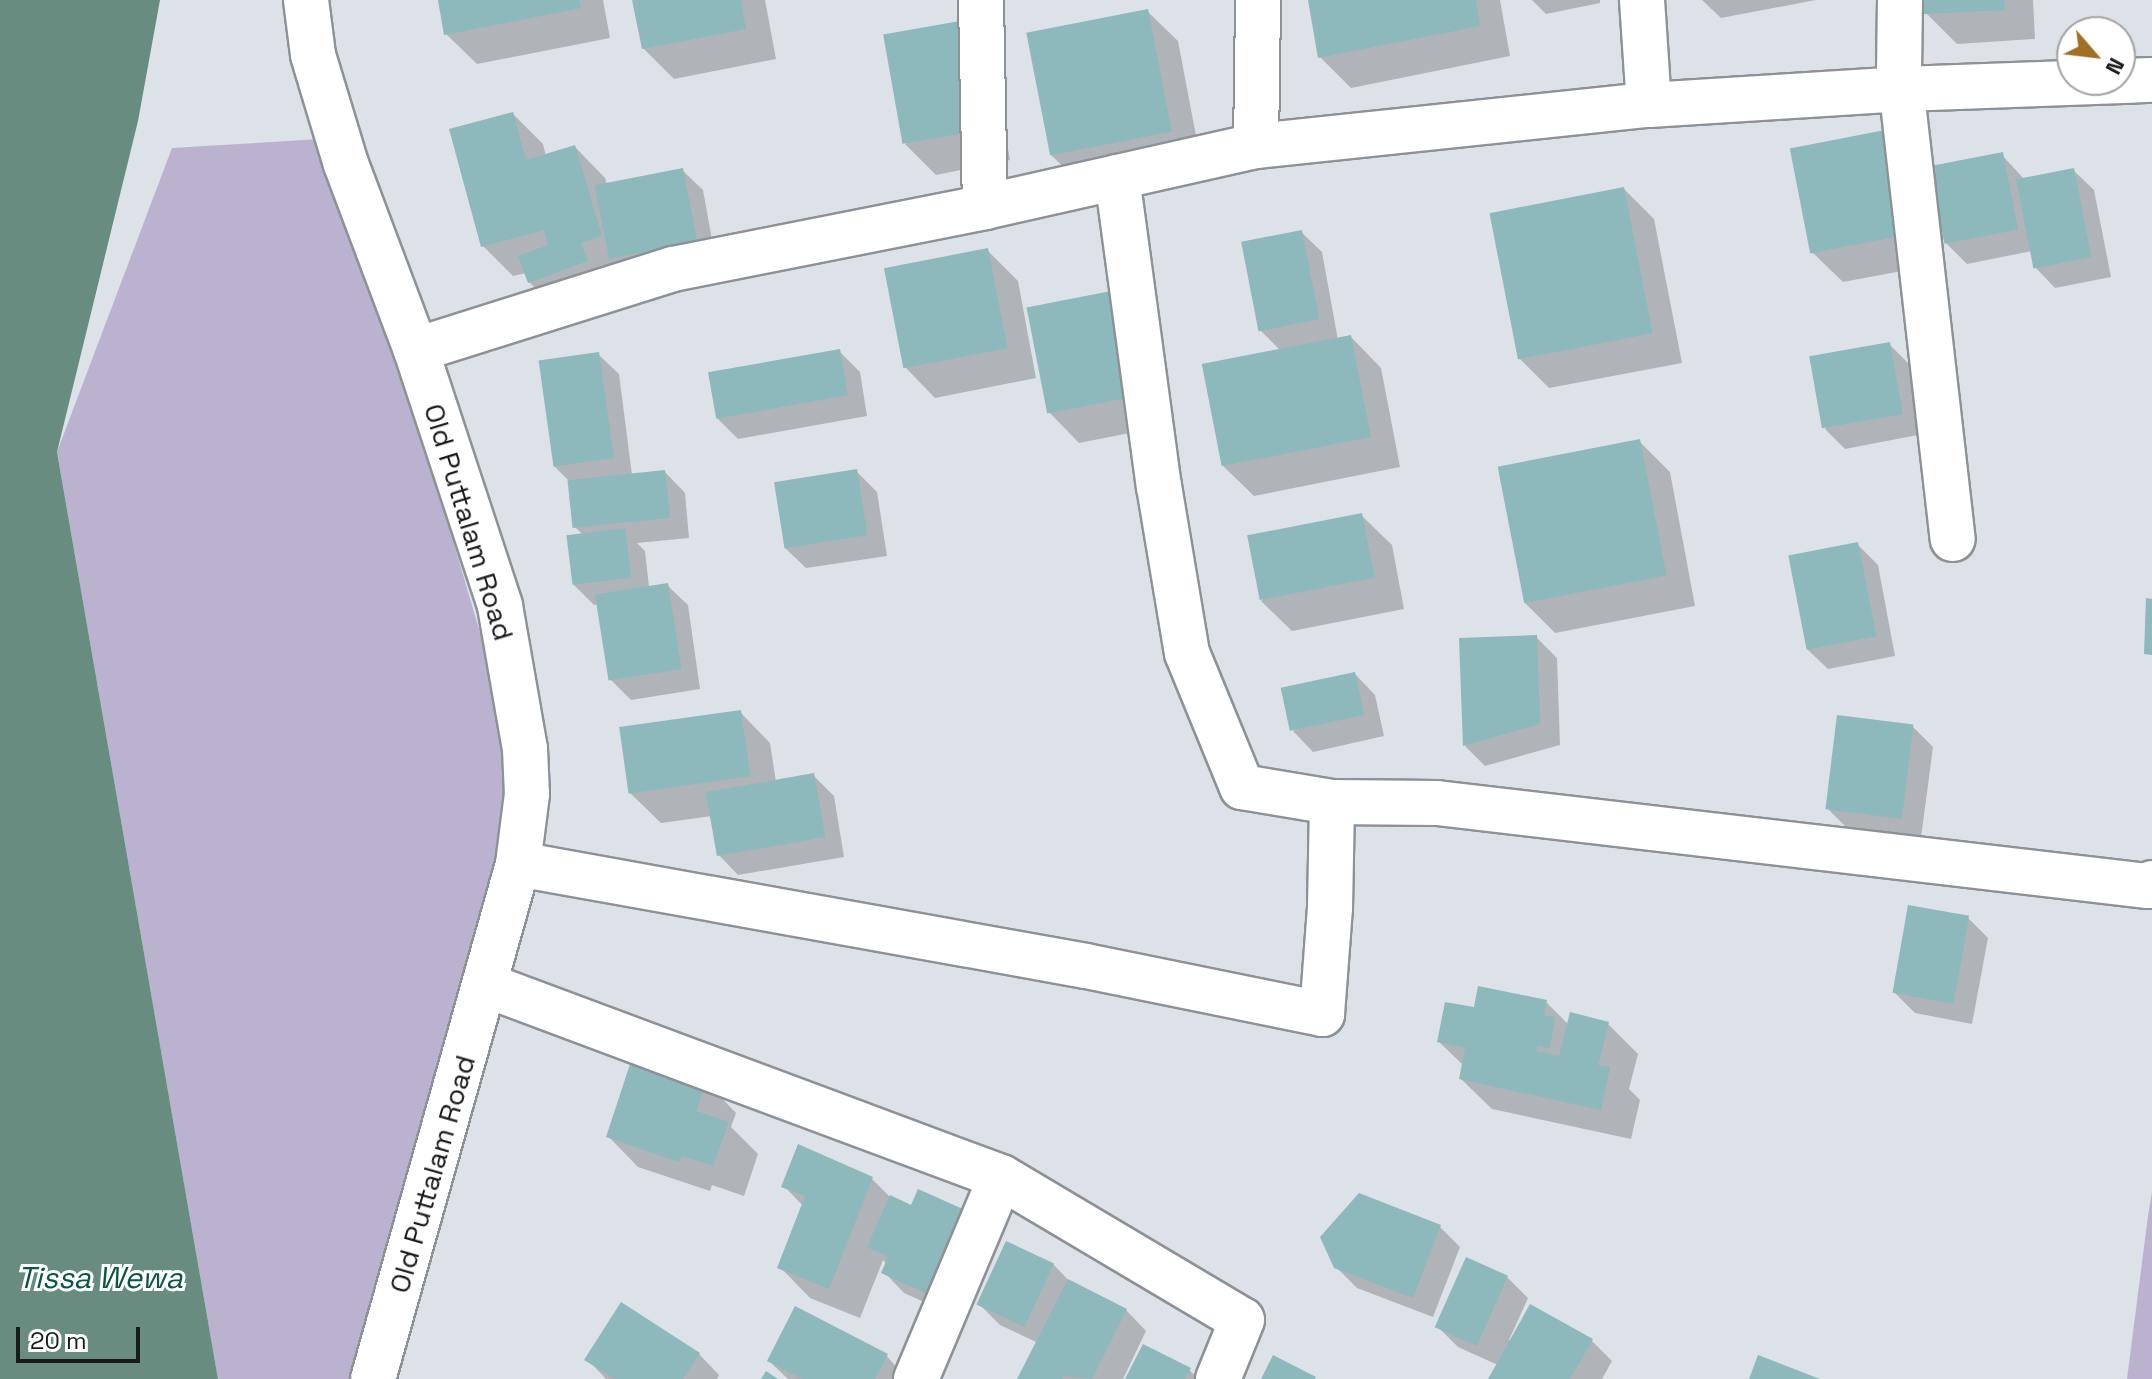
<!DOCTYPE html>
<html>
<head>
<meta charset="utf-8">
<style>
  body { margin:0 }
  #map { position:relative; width:2152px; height:1379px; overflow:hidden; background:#dce2e7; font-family:"Space Grotesk",sans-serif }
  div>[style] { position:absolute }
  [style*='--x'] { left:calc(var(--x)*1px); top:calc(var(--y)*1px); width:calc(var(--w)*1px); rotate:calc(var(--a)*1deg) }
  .green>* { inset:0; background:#bbb2d0 }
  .water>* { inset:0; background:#688d80 }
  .shadow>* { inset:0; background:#0003 }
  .building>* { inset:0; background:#8db8bc; transform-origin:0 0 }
  .roads { filter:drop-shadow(2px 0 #8c9296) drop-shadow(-2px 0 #8c9296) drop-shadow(0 2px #8c9296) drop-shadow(0 -2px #8c9296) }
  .minor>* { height:44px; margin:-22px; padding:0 22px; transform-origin:22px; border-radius:22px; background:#fff }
  .major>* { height:44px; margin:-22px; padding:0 22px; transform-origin:22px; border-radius:22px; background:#fff }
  span { translate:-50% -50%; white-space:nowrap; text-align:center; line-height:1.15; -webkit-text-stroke:6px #fff; paint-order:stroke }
  .street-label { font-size:28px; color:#181a1c }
  .water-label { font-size:30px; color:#0a5644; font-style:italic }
  .north { position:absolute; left:2056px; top:16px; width:80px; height:80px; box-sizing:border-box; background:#fff; border:2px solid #a3a3a4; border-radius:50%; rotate:118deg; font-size:22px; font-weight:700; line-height:32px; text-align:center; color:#181a1c }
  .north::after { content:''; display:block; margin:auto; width:28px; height:36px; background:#a07024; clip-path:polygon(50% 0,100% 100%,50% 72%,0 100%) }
  .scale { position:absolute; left:16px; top:1327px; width:124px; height:36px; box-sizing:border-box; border:4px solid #181a1c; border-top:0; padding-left:10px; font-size:24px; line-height:28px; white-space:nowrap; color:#181a1c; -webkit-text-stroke:6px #fff; paint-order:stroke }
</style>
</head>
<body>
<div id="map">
  <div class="green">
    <div style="clip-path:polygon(320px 139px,401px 363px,488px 660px,510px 745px,509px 821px,477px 952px,350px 1379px,218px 1379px,57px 452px,172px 148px)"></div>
    <div style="clip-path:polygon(2152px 1192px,2152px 1379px,2127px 1379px,2148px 1216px)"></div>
  </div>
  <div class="water">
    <div style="clip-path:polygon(0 0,160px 0,138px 121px,57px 452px,218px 1379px,0 1379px)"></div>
  </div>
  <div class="shadow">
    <div style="clip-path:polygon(440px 0,603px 0,610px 38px,477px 64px,446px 34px)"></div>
    <div style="clip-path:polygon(634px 0,765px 0,776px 59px,674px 79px,643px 48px)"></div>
    <div style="clip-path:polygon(1310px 0,1500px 0,1510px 56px,1351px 88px,1320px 57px)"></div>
    <div style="clip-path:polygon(1532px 0,1600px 0,1600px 3px,1546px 14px)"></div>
    <div style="clip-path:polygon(1702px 0,1816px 0,1721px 18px)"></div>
    <div style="clip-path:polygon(1926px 0,2033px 0,2035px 39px,1957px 44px,1926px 13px)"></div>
    <div style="clip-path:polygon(1147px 11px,1178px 41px,1201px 162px,1082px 185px,1051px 155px)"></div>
    <div style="clip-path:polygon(990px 54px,1010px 160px,936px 175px,905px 144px)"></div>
    <div style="clip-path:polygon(513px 114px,543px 144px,546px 156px,575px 147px,605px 178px,607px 184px,682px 170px,703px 190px,716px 262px,560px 312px,529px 282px,526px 273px,513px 276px,483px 246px)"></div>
    <div style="clip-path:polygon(1793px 150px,1934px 265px,1843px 282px,1812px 252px)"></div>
    <div style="clip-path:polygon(2002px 155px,2024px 179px,2073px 170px,2094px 190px,2111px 277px,2055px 288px,2035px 267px,2032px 251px,1967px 264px,1946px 243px)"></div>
    <div style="clip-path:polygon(1624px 189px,1654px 219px,1682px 363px,1549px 388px,1519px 358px)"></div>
    <div style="clip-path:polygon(1301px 232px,1322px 252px,1338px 340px,1351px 337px,1381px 368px,1400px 467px,1254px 496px,1223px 466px,1281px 351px,1260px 330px)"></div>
    <div style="clip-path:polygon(987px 250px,1018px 281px,1036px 378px,935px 398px,905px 367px)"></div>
    <div style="clip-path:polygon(1029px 310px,1160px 427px,1079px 443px,1049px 412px)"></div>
    <div style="clip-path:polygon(1889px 344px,1910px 365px,1923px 434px,1845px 449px,1825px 429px)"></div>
    <div style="clip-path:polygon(840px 352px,860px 372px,867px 416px,738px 439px,717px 418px)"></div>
    <div style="clip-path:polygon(598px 354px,619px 374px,632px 475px,665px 472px,685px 493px,689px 538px,637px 543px,645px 551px,649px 587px,667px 585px,688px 605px,700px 689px,631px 700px,610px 679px,599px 604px,594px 605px,573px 584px,583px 535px,574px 526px,570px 482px,554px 466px)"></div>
    <div style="clip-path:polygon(1639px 441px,1670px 472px,1695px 606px,1555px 633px,1525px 603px)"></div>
    <div style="clip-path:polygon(856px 471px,877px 492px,887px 556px,806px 568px,785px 548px)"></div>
    <div style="clip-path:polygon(1361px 515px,1392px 545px,1404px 609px,1292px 631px,1261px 601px)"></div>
    <div style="clip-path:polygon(1858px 545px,1878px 565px,1895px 656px,1828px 669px,1807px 649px)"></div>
    <div style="clip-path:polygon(1536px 637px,1557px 658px,1560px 745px,1485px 766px,1465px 746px)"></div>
    <div style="clip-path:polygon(1355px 674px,1375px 695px,1384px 736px,1313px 752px,1293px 731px)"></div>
    <div style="clip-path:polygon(740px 712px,770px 743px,776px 782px,813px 775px,834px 796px,844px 857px,738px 875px,718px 854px,712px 816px,661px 823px,630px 793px)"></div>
    <div style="clip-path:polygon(1912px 726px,1933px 747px,1921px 838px,1848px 829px,1827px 808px)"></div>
    <div style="clip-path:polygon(1968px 918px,1988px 938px,1972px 1024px,1915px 1013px,1894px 992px)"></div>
    <div style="clip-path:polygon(1546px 1002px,1569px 1025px,1608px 1024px,1638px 1054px,1629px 1089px,1640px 1100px,1631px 1139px,1492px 1109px,1461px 1079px,1464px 1066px,1439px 1042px,1475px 1010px)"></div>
    <div style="clip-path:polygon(706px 1082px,736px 1113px,731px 1127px,758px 1154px,744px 1196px,712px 1185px,710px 1191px,638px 1167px,608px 1136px)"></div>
    <div style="clip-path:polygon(872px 1179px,890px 1197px,949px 1313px,904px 1293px,884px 1272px,887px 1265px,883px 1260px,860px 1318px,810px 1298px,780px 1267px,803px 1206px,784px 1186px)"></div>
    <div style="clip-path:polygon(1440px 1227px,1460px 1247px,1433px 1317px,1357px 1288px,1336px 1267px)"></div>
    <div style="clip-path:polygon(1053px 1264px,1072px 1284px,1126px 1310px,1146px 1331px,1123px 1379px,1019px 1379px,1038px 1343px,1000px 1325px,979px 1304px)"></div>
    <div style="clip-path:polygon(1507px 1277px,1528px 1298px,1509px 1340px,1591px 1340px,1612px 1361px,1602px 1379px,1491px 1379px,1498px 1365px,1458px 1347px,1437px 1326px)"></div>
    <div style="clip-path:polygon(699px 1354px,719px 1375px,717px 1379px,606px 1379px,587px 1359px)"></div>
    <div style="clip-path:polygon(887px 1356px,906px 1379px,788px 1379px,769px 1361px)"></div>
    <div style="clip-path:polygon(1189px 1370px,1199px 1379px,1128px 1379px)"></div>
  </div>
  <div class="building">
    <div style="clip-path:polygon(438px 0,579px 0,581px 8px,444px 35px)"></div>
    <div style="clip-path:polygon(632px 0,741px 0,746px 29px,642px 49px)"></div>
    <div style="clip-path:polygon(1308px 0,1476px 0,1480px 26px,1318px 58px)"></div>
    <div style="clip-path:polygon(1924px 0,2004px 0,2005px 10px,1924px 14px)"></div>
    <div style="left:1148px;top:9px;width:125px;height:124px;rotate:79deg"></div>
    <div style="left:960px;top:21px;width:111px;height:78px;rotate:80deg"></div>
    <div style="clip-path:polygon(513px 112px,526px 160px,575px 145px,602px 236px,581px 243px,588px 261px,528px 283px,518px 256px,548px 245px,544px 230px,481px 247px,449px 129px)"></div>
    <div style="left:1885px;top:130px;width:107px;height:97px;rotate:79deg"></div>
    <div style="left:2003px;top:152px;width:79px;height:75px;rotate:79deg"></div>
    <div style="left:683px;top:168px;width:75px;height:90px;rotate:79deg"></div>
    <div style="left:2074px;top:168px;width:91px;height:59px;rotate:79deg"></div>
    <div style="left:1624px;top:187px;width:149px;height:137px;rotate:79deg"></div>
    <div style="left:1302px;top:230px;width:91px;height:62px;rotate:79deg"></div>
    <div style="left:988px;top:248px;width:102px;height:106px;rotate:79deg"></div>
    <div style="left:1111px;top:291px;width:108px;height:86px;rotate:79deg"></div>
    <div style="left:1351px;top:335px;width:104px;height:152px;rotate:79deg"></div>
    <div style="left:1890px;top:342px;width:73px;height:82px;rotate:80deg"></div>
    <div style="left:840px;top:349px;width:47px;height:134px;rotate:80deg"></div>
    <div style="left:599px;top:352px;width:107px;height:61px;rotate:82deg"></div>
    <div style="left:1640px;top:439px;width:139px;height:145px;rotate:79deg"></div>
    <div style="left:857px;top:469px;width:67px;height:84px;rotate:81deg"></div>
    <div style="left:665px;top:470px;width:48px;height:98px;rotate:84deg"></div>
    <div style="left:1362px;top:513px;width:66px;height:117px;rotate:79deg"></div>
    <div style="left:625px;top:528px;width:50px;height:59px;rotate:83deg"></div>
    <div style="left:1858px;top:542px;width:96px;height:71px;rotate:79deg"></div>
    <div style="left:668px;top:583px;width:87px;height:74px;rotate:81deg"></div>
    <div style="clip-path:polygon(2146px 598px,2152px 599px,2152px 655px,2144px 654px)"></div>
    <div style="clip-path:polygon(1537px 635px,1540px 724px,1463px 746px,1459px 638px)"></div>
    <div style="left:1355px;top:672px;width:44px;height:76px;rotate:78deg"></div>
    <div style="left:741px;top:710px;width:67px;height:123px;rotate:82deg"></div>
    <div style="left:1837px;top:715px;width:77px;height:95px;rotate:7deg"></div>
    <div style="left:814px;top:773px;width:65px;height:110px;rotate:80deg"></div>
    <div style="left:1908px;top:905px;width:62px;height:89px;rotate:10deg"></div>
    <div style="clip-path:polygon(1478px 986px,1547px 1000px,1544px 1015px,1555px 1017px,1550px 1048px,1538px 1046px,1536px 1051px,1559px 1056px,1570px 1012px,1609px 1022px,1598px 1065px,1610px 1067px,1601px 1110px,1459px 1079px,1465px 1048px,1437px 1042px,1445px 1002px,1474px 1007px)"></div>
    <div style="clip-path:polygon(633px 1055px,707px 1080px,696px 1111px,729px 1122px,713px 1166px,682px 1156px,679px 1162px,606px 1137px)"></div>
    <div style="clip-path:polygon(798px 1144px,873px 1177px,829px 1289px,777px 1268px,805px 1196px,781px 1187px)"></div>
    <div style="clip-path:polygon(918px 1189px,965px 1210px,928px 1294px,881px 1273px,888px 1257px,867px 1247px,890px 1195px,911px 1205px)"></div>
    <div style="clip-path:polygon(1359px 1193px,1441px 1225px,1413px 1298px,1334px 1268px,1320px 1237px)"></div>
    <div style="left:1006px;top:1241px;width:53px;height:70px;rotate:25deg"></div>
    <div style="left:1466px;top:1257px;width:46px;height:77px;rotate:24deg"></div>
    <div style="clip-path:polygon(1068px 1279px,1127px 1309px,1092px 1379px,1064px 1376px,1062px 1379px,1017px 1379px)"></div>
    <div style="clip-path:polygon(621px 1302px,700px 1353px,683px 1379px,615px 1379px,584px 1360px)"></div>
    <div style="clip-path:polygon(1530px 1304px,1593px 1339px,1570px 1379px,1488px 1379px)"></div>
    <div style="clip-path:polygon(795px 1306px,888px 1354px,875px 1379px,802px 1379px,767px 1361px)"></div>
    <div style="clip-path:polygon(1143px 1344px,1191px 1368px,1185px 1379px,1125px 1379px)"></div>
    <div style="clip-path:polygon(1273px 1355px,1316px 1377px,1315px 1379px,1261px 1379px)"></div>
    <div style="clip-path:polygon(1758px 1355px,1820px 1379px,1749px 1379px)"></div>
    <div style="clip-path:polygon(766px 1371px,778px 1379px,761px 1379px)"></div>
  </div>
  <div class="roads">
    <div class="minor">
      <div style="--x:981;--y:0;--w:207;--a:88.9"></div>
      <div style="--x:1642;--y:0;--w:105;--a:86.2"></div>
      <div style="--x:1900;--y:0;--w:68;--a:90.8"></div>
      <div style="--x:1899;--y:68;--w:474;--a:83.5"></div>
      <div style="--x:1256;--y:146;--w:146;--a:-89.2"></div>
      <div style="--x:1117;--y:177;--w:312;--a:82.3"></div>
      <div style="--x:1159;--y:486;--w:169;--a:80.5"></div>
      <div style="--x:1187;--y:653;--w:145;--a:67.7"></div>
      <div style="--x:1242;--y:787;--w:91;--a:9.5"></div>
      <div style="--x:1332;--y:802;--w:105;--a:0.5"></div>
      <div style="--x:1437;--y:803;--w:716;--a:6.66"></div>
      <div style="--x:2148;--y:886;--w:5;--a:-37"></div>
      <div style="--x:416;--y:350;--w:269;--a:-17.5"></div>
      <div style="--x:673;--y:269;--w:318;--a:-11.2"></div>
      <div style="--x:985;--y:207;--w:278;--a:-12.7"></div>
      <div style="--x:1256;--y:146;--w:395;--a:-6"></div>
      <div style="--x:1649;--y:105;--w:255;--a:-3.6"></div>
      <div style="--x:1903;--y:89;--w:249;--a:-2.1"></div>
      <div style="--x:518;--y:864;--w:577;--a:10.18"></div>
      <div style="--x:1086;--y:966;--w:241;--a:11.5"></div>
      <div style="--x:1322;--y:1014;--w:106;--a:-85.7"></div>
      <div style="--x:1330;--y:908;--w:106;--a:-88.9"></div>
      <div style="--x:486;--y:985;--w:550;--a:20.45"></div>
      <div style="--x:1001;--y:1177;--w:280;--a:30.7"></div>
      <div style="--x:1242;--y:1320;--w:64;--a:112.1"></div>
      <div style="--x:916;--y:1379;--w:219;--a:-67.2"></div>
    </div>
    <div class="major">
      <div style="--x:306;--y:0;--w:55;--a:82.7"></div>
      <div style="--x:313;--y:55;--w:114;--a:73.2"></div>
      <div style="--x:346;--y:164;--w:199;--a:69.4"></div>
      <div style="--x:416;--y:350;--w:269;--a:71.8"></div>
      <div style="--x:500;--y:606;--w:145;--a:80.1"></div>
      <div style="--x:525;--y:749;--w:45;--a:87.5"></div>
      <div style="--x:527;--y:794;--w:71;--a:97.3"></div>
      <div style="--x:518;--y:864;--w:535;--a:105.72"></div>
    </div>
  </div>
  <div class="street-label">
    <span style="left:469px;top:522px;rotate:73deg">Old Puttalam Road</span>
    <span style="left:432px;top:1174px;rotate:-74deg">Old Puttalam Road</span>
  </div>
  <div class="water-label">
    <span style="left:100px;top:1278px">Tissa Wewa</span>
  </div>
  <div class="north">N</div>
  <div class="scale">20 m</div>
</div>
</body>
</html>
